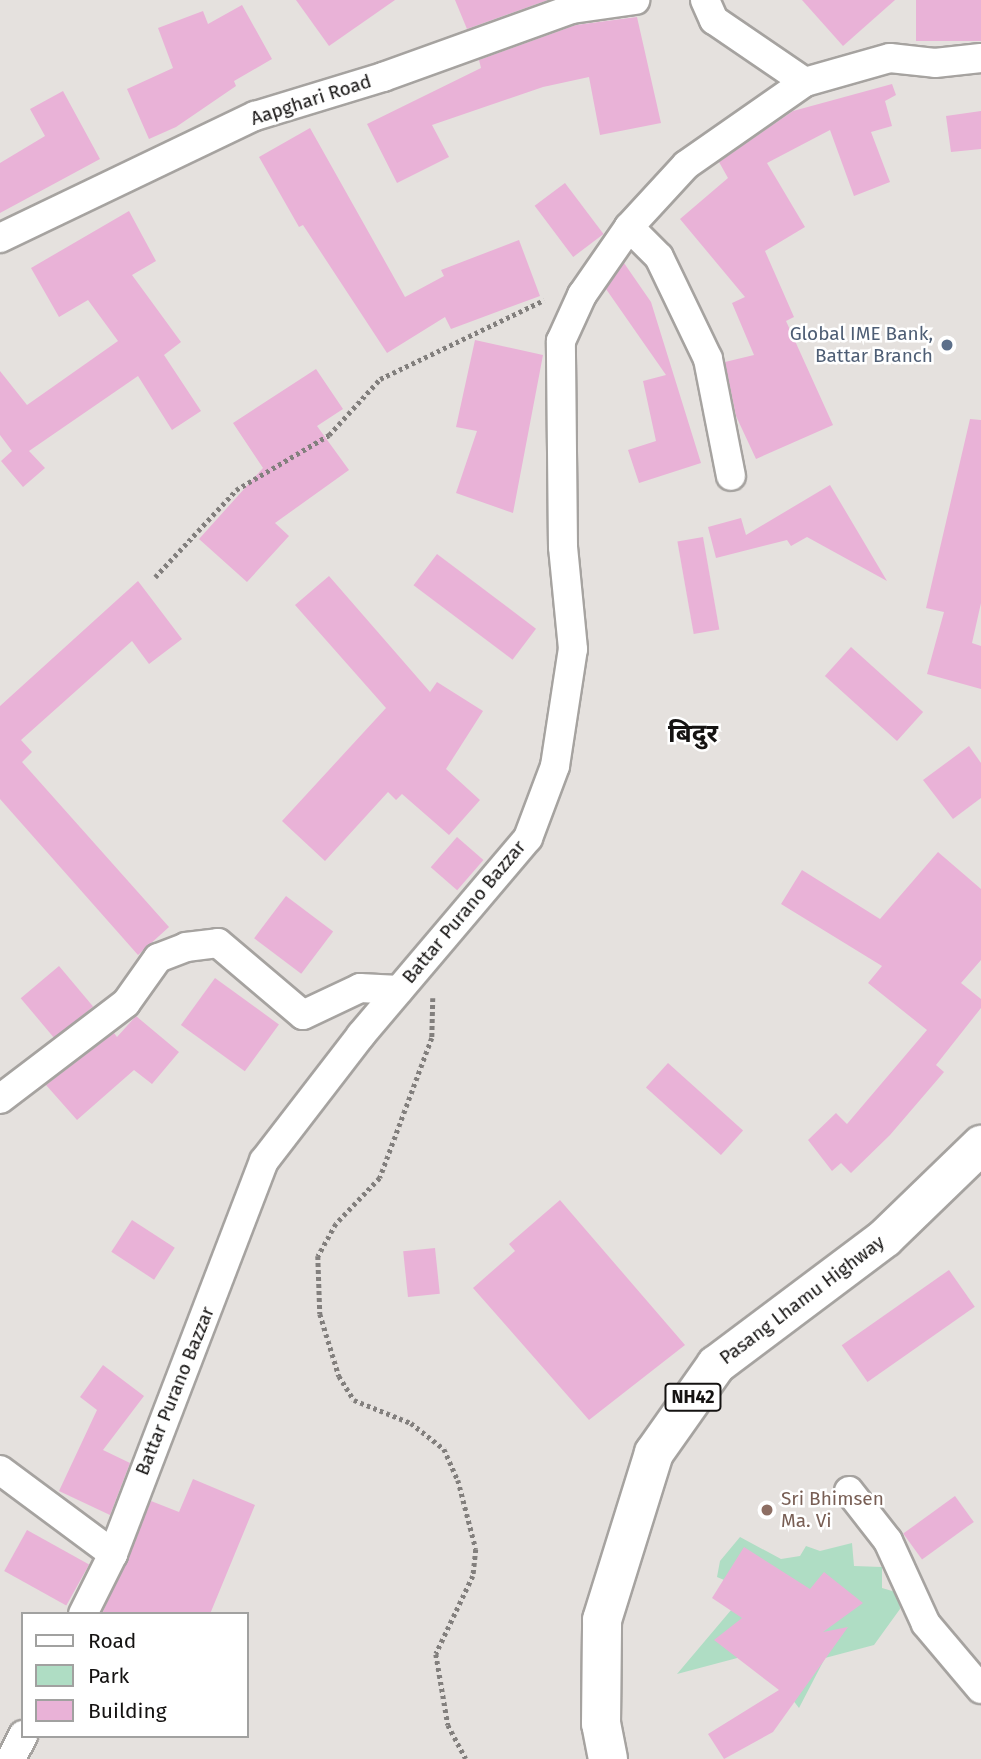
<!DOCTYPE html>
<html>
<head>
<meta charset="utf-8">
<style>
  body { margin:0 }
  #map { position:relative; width:981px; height:1759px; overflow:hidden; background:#e5e1de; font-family:"Fira Sans","Noto Sans Devanagari",sans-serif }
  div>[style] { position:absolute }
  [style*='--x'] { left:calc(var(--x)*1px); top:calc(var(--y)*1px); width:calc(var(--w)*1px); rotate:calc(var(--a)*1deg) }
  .green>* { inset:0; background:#afddc4 }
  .building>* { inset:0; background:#e9b2d7; transform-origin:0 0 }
  .path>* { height:4.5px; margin-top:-2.25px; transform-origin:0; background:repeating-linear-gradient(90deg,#827f7d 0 3.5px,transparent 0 7px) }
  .roads { filter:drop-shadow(2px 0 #a6a3a0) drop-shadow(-2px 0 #a6a3a0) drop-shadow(0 2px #a6a3a0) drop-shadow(0 -2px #a6a3a0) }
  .minor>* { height:28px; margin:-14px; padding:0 14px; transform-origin:14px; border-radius:14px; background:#fff }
  .primary>* { height:38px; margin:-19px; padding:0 19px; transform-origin:19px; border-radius:19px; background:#fff }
  .dots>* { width:19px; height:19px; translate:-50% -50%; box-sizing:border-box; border:4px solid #fff; border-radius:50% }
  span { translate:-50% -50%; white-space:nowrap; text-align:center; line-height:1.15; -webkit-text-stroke:5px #fff; paint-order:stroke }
  .shield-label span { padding:2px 5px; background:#fff; border:2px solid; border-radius:5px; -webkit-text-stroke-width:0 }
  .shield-label { font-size:18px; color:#151312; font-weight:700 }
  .street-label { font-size:19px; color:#151312 }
  .service-label { font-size:19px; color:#4e5e75 }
  .right { translate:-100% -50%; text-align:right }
  .education-label { font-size:19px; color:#785e54 }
  .left { translate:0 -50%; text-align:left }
  .district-label { font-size:26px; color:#151312; font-weight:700 }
  .legend { position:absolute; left:21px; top:1612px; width:228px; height:126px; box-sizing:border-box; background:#fff; border:2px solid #a1a1a0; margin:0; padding:9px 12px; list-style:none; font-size:21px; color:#151312 }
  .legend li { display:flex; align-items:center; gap:14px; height:35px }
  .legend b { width:35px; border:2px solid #a1a1a0 }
</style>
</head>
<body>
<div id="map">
  <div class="green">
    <div style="clip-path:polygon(740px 1537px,781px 1559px,800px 1556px,806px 1546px,820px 1551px,852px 1543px,854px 1566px,882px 1567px,882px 1588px,899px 1593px,900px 1609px,874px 1645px,825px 1658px,799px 1708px,782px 1686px,741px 1657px,677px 1674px,748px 1590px,717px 1577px,720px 1561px)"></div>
  </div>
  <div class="building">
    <div style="clip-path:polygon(296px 0,395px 0,329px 46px)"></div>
    <div style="clip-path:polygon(455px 0,548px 0,467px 29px)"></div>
    <div style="clip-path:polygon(802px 0,895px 0,843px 46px)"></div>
    <div style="left:981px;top:0;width:41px;height:65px;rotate:90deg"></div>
    <div style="clip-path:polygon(242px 5px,272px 59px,234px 81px,236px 86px,176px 127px,149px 139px,127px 89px,173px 68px,158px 28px,203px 11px,208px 24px)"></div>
    <div style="clip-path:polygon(637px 17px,661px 123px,600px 135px,589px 77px,543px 87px,432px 125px,449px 157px,397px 183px,367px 124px,481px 68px,479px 60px,576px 25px)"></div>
    <div style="clip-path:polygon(892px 84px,896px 95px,885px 101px,892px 126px,871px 132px,890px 182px,854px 196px,830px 130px,767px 163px,805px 227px,765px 251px,794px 317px,786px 321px,833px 425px,756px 459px,736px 416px,725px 362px,754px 355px,732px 303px,745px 297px,680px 219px,728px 178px,719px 162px,793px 111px)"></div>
    <div style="clip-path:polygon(63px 91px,100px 159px,0 213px,0 163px,45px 136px,30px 109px)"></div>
    <div style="clip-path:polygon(981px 111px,981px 149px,951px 152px,946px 116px)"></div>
    <div style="clip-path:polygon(310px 128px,405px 297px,444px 276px,441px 270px,519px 240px,540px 296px,451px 329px,445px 317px,387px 353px,303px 225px,299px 227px,259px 157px)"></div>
    <div style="left:565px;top:183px;width:64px;height:38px;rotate:53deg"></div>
    <div style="clip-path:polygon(129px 211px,156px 261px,132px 275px,181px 342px,164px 355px,201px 411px,172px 430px,138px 376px,29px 451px,45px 468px,23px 487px,1px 461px,12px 451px,0 435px,0 371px,27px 405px,118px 341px,88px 300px,59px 317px,31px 268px)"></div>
    <div style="clip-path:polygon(624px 263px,651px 302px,701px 463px,639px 483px,628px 450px,656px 441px,643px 381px,666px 375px,606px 289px)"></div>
    <div style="clip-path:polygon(475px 340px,543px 355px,513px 513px,456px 493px,477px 431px,456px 427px)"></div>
    <div style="clip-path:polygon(316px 369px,343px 409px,317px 426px,349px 470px,275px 523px,289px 536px,247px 582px,199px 539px,263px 468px,233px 423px)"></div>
    <div style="clip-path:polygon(970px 419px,981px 420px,981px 603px,972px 643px,981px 646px,981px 689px,927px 674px,944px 612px,926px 608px)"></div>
    <div style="clip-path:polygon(830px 485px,887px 581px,807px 537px,791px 546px,787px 540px,716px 558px,708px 527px,741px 518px,746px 535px)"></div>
    <div style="left:703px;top:537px;width:94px;height:26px;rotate:80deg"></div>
    <div style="left:437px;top:554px;width:124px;height:39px;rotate:37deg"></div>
    <div style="clip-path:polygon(329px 576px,430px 692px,437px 682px,483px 711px,446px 769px,480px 800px,449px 835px,402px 794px,396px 800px,388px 792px,325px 861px,282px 821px,386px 708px,295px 605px)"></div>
    <div style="clip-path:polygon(138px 581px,182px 639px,149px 664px,132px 641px,21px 740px,32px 752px,22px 762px,169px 927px,138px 955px,0 799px,0 706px)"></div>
    <div style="left:851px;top:647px;width:97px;height:39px;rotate:42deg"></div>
    <div style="clip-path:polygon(969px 746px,981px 763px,981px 798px,953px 819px,923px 780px)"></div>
    <div style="left:457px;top:837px;width:35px;height:40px;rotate:41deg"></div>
    <div style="clip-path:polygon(938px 852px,981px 889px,981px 960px,961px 983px,981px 999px,981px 1008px,936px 1065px,944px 1072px,890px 1135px,851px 1173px,841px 1163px,832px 1171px,808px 1140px,836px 1113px,847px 1124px,927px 1030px,868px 983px,882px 966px,781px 904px,802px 870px,880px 919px)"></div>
    <div style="left:286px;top:896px;width:59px;height:53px;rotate:37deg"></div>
    <div style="left:59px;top:966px;width:53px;height:50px;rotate:50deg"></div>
    <div style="left:215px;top:978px;width:79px;height:58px;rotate:36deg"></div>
    <div style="clip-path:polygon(136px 1016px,179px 1052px,152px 1084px,134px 1070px,77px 1120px,46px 1085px,114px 1033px,117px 1037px)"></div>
    <div style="left:668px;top:1063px;width:101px;height:33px;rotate:42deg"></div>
    <div style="clip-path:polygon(560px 1200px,685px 1345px,589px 1420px,473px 1288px,515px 1251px,509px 1244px)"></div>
    <div style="left:132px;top:1220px;width:51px;height:38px;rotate:33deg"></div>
    <div style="left:435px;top:1248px;width:46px;height:32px;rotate:84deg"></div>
    <div style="left:949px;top:1270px;width:45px;height:131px;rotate:55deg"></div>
    <div style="clip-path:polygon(103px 1365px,144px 1396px,103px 1450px,130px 1463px,110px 1515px,59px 1491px,97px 1410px,80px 1397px)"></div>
    <div style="clip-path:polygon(193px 1479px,255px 1505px,210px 1614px,102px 1614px,151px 1501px,179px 1512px)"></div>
    <div style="left:955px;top:1496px;width:32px;height:64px;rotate:54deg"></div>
    <div style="left:27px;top:1530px;width:71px;height:47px;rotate:29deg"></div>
    <div style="clip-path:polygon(744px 1547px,810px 1589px,824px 1572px,863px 1603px,823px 1632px,848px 1627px,773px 1732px,724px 1759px,708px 1734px,779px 1690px,714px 1640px,742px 1618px,712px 1598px)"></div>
  </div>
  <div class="path">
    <div style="--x:155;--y:577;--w:119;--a:-47"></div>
    <div style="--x:236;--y:490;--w:108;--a:-30.6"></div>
    <div style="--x:329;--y:435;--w:76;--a:-47.7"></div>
    <div style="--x:380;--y:379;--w:182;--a:-25.7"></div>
    <div style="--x:433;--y:998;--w:40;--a:91.4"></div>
    <div style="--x:432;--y:1038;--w:149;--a:110.4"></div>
    <div style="--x:380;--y:1178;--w:64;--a:133.7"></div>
    <div style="--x:336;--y:1224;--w:37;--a:119"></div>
    <div style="--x:318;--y:1256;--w:58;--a:88"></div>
    <div style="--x:320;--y:1314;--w:65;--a:73"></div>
    <div style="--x:339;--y:1376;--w:28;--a:58"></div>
    <div style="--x:354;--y:1400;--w:61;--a:22"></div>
    <div style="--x:411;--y:1423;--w:42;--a:38.2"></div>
    <div style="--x:444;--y:1449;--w:34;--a:66"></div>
    <div style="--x:458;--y:1480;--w:71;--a:75.4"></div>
    <div style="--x:476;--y:1549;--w:27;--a:96"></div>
    <div style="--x:473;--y:1576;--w:86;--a:115.4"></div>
    <div style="--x:436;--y:1654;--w:72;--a:80.4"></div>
    <div style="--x:448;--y:1725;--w:38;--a:62"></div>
  </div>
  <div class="roads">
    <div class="minor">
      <div style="--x:705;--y:0;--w:22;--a:66"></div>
      <div style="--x:714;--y:20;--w:110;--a:34.3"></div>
      <div style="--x:629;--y:227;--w:42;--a:45"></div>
      <div style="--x:659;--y:257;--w:113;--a:64.3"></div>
      <div style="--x:708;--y:359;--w:119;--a:78.9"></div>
      <div style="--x:0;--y:238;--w:283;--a:-25.6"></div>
      <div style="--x:255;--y:116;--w:134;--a:-16.9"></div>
      <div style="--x:383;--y:77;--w:201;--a:-19.8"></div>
      <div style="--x:572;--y:9;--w:64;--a:-8.1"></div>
      <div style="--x:0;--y:1099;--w:158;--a:-37.3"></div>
      <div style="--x:126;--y:1003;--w:55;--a:-54.6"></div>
      <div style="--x:158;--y:958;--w:30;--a:-21"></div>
      <div style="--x:186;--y:947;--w:32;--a:-7"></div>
      <div style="--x:218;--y:943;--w:111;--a:40.3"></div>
      <div style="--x:303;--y:1015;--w:63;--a:-25.3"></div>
      <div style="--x:360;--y:988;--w:39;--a:3"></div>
      <div style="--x:0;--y:1470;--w:141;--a:36.6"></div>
      <div style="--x:849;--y:1491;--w:63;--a:52"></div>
      <div style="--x:888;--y:1541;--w:91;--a:65.4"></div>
      <div style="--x:926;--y:1624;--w:85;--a:49.8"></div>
      <div style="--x:83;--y:1614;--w:67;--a:-63.4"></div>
      <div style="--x:113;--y:1554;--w:421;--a:-69"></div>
      <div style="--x:264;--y:1161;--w:159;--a:-52.4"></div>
      <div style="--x:361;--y:1035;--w:258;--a:-49.7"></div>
      <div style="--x:528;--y:838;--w:77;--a:-69.4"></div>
      <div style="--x:555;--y:766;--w:118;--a:-81.3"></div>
      <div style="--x:573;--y:649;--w:102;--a:-95.6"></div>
      <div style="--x:563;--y:547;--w:206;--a:-90.6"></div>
      <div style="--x:561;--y:341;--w:51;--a:-65.5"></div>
      <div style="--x:582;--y:295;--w:83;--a:-55.3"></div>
      <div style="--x:629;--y:227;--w:84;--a:-47.4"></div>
      <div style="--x:686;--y:165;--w:145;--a:-34.9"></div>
      <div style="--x:805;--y:82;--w:88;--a:-15.8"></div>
      <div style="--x:890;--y:58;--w:45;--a:6.3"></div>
      <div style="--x:935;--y:63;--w:46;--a:-6.2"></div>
      <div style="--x:11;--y:1759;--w:27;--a:-63"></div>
    </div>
    <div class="primary">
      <div style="--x:608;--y:1759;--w:36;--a:-101"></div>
      <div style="--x:601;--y:1724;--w:104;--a:-89.4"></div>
      <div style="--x:602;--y:1620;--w:175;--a:-72.7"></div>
      <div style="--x:654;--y:1453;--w:108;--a:-54.8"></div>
      <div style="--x:716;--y:1365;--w:211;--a:-36.9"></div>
      <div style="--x:885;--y:1238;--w:134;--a:-44.1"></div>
    </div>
  </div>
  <div class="dots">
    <div style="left:947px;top:345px;background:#5c6f8a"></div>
    <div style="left:767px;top:1510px;background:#8d6e63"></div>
  </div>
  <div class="shield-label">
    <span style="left:693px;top:1397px">NH42</span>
  </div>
  <div class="street-label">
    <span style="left:311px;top:100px;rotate:-18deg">Aapghari Road</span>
    <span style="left:464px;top:912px;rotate:-50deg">Battar Purano Bazzar</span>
    <span style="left:802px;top:1300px;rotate:-37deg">Pasang Lhamu Highway</span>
    <span style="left:175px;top:1391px;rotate:-68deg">Battar Purano Bazzar</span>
  </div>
  <div class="service-label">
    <span class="right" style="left:933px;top:345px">Global IME Bank,<br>Battar Branch</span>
  </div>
  <div class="education-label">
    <span class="left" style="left:781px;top:1510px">Sri Bhimsen<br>Ma. Vi</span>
  </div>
  <div class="district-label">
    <span style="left:693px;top:734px">बिदुर</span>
  </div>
  <ul class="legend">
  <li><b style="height:9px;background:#fff"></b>Road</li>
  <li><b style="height:19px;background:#afddc4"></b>Park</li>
  <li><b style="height:19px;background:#e9b2d7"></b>Building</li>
  </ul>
</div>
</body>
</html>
